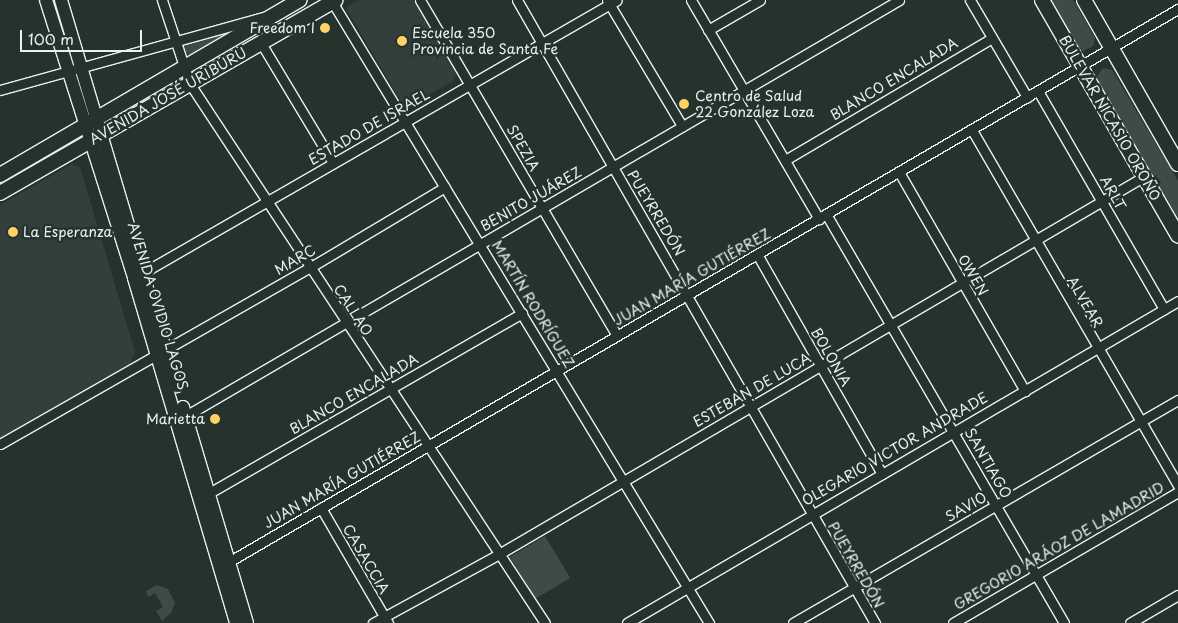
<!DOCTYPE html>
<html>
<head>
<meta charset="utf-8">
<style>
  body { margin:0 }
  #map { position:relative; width:1178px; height:623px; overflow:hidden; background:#26332d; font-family:"Playpen Sans",sans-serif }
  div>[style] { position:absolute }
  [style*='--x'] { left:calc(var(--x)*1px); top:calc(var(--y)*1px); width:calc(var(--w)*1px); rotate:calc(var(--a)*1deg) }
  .built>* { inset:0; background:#333f3a }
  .green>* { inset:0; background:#3e4b47; transform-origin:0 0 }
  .roads { filter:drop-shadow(1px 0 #e8f1f8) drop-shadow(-1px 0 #e8f1f8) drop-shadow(0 1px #e8f1f8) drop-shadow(0 -1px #e8f1f8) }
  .street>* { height:9px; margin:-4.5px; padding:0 4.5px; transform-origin:4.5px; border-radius:4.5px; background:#26332d }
  .secondary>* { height:12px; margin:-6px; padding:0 6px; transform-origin:6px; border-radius:6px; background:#26332d }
  .primary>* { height:14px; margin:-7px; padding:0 7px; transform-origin:7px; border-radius:7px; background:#26332d }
  .dots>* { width:14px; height:14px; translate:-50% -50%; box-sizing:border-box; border:2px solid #26332d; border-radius:50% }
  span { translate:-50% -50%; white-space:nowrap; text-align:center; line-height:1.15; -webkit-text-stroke:5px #26332d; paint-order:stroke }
  .poi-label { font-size:14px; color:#e8f1f8 }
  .right { translate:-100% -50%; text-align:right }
  .left { translate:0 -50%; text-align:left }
  .street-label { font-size:14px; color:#e8f1f8 }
  .scale { position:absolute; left:20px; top:30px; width:122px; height:22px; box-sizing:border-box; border:2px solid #e8f1f8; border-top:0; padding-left:6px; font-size:15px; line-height:18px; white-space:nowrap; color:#e8f1f8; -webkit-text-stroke:4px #26332d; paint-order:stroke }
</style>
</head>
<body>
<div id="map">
  <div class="built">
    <div style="clip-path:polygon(358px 0,414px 0,456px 72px,453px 81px,409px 106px,403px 105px,347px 10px,348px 6px)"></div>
    <div style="clip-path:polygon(72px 164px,80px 167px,135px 352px,130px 364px,0 438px,0 205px)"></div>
  </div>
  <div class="green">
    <div style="clip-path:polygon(1051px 0,1073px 0,1095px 38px,1093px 46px,1083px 51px,1078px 48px)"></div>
    <div style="clip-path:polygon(237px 26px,239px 30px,191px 56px,182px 50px,184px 43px)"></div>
    <div style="clip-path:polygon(1103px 68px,1112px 70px,1178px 181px,1178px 218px,1096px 78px)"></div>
    <div style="left:545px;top:536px;width:49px;height:41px;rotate:59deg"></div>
    <div style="clip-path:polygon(157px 585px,168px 589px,175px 603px,171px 613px,162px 621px,156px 611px,163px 607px,155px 593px,148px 597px,146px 591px)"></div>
  </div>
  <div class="roads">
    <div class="street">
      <div style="--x:162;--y:0;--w:89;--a:71.6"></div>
      <div style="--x:190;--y:84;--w:645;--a:56.63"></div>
      <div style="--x:331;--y:0;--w:729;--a:58.75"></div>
      <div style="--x:420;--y:0;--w:389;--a:59.6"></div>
      <div style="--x:517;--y:0;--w:719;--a:60.12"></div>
      <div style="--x:607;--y:0;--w:147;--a:59.2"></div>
      <div style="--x:691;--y:0;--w:254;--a:59.7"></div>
      <div style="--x:970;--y:0;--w:113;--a:59.6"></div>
      <div style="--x:708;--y:30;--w:60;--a:-30"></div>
      <div style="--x:261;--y:43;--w:140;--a:59"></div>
      <div style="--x:0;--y:90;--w:273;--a:-15.5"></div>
      <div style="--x:1038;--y:91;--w:252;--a:60"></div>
      <div style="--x:972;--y:130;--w:411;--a:59.9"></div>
      <div style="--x:785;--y:160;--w:240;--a:-30.5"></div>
      <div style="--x:899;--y:172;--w:253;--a:60.1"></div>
      <div style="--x:826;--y:214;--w:473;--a:59.8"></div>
      <div style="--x:757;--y:254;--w:253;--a:60.4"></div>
      <div style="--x:139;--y:275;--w:551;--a:-29.91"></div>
      <div style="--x:182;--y:418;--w:830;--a:-30.24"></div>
      <div style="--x:0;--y:444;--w:356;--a:-29.7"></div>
      <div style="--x:309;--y:268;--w:158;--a:-30.8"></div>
      <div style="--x:204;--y:496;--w:367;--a:-29.9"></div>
      <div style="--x:321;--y:508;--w:133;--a:59.8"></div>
      <div style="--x:225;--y:564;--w:1103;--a:-30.22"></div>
      <div style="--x:373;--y:623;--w:144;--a:-28.7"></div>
      <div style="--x:499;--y:554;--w:746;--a:-30.34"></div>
      <div style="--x:627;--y:623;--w:638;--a:-30.3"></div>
      <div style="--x:793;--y:623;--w:445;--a:-30.1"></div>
      <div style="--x:953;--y:623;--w:260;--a:-30.2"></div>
      <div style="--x:1130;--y:623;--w:56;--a:-30.3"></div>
    </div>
    <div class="secondary">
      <div style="--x:46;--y:0;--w:292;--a:72.4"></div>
      <div style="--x:134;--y:278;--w:360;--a:73.5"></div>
      <div style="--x:61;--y:0;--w:403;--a:73.4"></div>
      <div style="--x:183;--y:407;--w:225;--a:73.5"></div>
    </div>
    <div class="primary">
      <div style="--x:1042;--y:0;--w:272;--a:60"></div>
      <div style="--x:1084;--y:0;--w:189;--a:60.2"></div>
      <div style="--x:0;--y:175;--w:347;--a:-30.3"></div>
      <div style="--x:0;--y:193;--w:387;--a:-29.9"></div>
    </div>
  </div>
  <div class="dots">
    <div style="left:325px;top:28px;background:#ffd166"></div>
    <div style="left:402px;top:41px;background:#ffd166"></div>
    <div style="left:684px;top:104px;background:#ffd166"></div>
    <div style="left:13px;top:232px;background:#ffd166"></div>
    <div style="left:215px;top:419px;background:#ffd166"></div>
  </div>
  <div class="poi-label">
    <span class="right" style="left:315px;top:28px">Freedom I</span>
    <span class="left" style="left:412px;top:41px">Escuela 350<br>Provincia de Santa Fe</span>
    <span class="left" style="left:695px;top:104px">Centro de Salud<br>22 González Loza</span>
    <span class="left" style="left:23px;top:232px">La Esperanza</span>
    <span class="right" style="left:205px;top:419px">Marietta</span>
  </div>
  <div class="street-label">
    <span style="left:894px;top:79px;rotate:-31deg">BLANCO ENCALADA</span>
    <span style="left:168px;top:96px;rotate:-30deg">AVENIDA JOSÉ URIBURU</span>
    <span style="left:1110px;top:118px;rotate:60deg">BULEVAR NICASIO OROÑO</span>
    <span style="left:369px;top:127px;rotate:-30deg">ESTADO DE ISRAEL</span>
    <span style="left:523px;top:148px;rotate:60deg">SPEZIA</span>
    <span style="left:1113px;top:193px;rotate:60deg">ARLT</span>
    <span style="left:531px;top:199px;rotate:-30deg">BENITO JUÁREZ</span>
    <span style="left:656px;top:213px;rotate:59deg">PUEYRREDÓN</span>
    <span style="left:295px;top:260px;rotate:-30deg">MARC</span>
    <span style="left:973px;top:275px;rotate:60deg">OWEN</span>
    <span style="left:692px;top:277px;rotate:-30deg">JUAN MARÍA GUTIÉRREZ</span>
    <span style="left:1085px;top:302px;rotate:60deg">ALVEAR</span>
    <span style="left:533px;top:304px;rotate:59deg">MARTÍN RODRÍGUEZ</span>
    <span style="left:158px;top:306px;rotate:73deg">AVENIDA OVIDIO LAGOS</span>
    <span style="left:353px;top:310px;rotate:57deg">CALLAO</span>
    <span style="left:831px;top:357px;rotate:60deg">BOLONIA</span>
    <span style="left:752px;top:390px;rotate:-30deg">ESTEBAN DE LUCA</span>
    <span style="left:354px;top:394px;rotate:-30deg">BLANCO ENCALADA</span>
    <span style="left:895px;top:449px;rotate:-30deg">OLEGARIO VICTOR ANDRADE</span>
    <span style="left:988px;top:463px;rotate:60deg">SANTIAGO</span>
    <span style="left:342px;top:480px;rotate:-30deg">JUAN MARÍA GUTIÉRREZ</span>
    <span style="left:966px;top:507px;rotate:-30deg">SAVIO</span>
    <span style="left:1059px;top:546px;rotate:-30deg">GREGORIO ARÁOZ DE LAMADRID</span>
    <span style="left:366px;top:559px;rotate:60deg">CASACCIA</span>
    <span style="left:856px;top:565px;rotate:60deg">PUEYRREDÓN</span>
  </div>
  <div class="scale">100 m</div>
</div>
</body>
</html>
